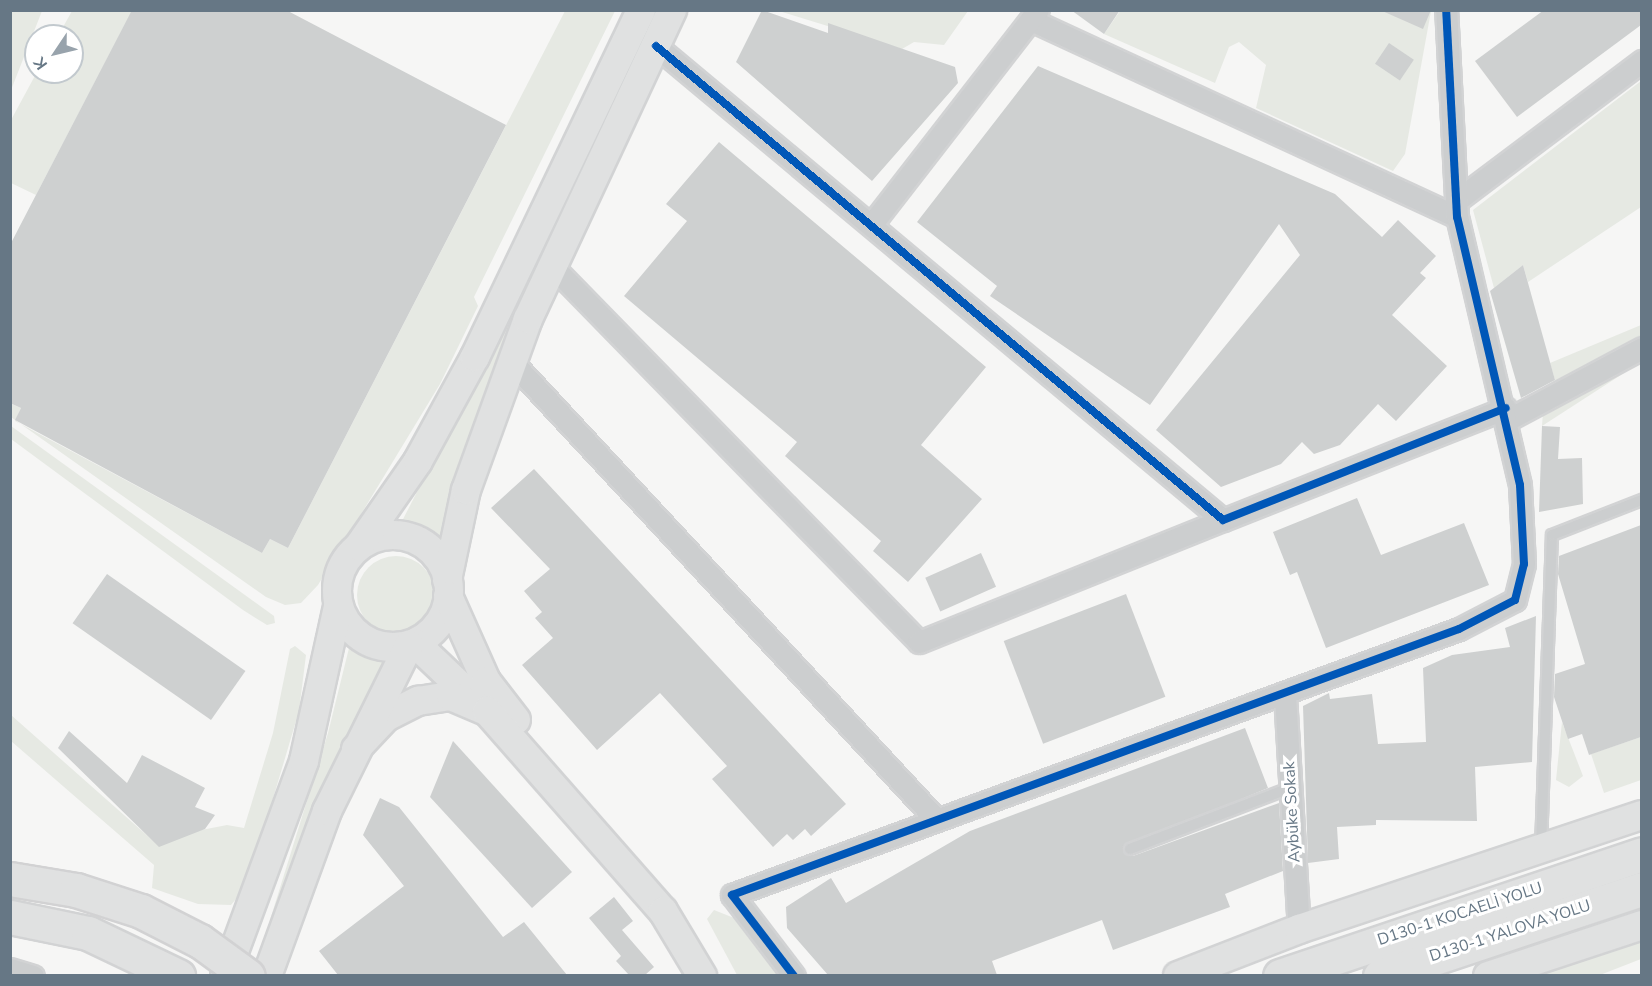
<!DOCTYPE html>
<html>
<head>
<meta charset="utf-8">
<style>
  body { margin:0 }
  #map { position:relative; width:1652px; height:986px; overflow:hidden; background:#f6f6f5; font-family:"Nunito Sans",sans-serif }
  div>[style] { position:absolute }
  [style*='--x'] { left:calc(var(--x)*1px); top:calc(var(--y)*1px); width:calc(var(--w)*1px); rotate:calc(var(--a)*1deg) }
  .green>* { inset:0; background:#e6e9e3 }
  .round { border-radius:50% }
  .building>* { inset:0; background:#ced0d0; transform-origin:0 0 }
  .roads { filter:drop-shadow(2px 0 #d2d3d4) drop-shadow(-2px 0 #d2d3d4) drop-shadow(0 2px #d2d3d4) drop-shadow(0 -2px #d2d3d4) }
  .lane>* { height:10px; margin:-5px; padding:0 5px; transform-origin:5px; border-radius:5px; background:#cccecf }
  .street>* { height:21px; margin:-10.5px; padding:0 10.5px; transform-origin:10.5px; border-radius:10.5px; background:#cccecf }
  .secondary>* { height:28px; margin:-14px; padding:0 14px; transform-origin:14px; border-radius:14px; background:#e0e1e1 }
  .secondary>.ring { margin:-14px; padding:0; box-sizing:content-box; background:none; border:28px solid #e0e1e1; border-radius:50% }
  .highway>* { height:33px; margin:-16.5px; padding:0 16.5px; transform-origin:16.5px; border-radius:16.5px; background:#e0e1e1 }
  .bridges { filter:drop-shadow(2px 0 #d2d2d3) drop-shadow(-2px 0 #d2d2d3) drop-shadow(0 2px #d2d2d3) drop-shadow(0 -2px #d2d2d3) }
  .highway-bridge>* { height:33px; margin:-16.5px; padding:0 16.5px; transform-origin:16.5px; border-radius:16.5px; background:#e0e1e1 }
  .cycleway>* { height:8px; margin:-4px; padding:0 4px; transform-origin:4px; border-radius:4px; background:#0057b8 }
  span { translate:-50% -50%; white-space:nowrap; text-align:center; line-height:1.15; -webkit-text-stroke:6px #fff; paint-order:stroke }
  .street-label { font-size:16px; color:#667785 }
  .frame { position:absolute; inset:0; border:12px solid #667785; pointer-events:none }
  .north { position:absolute; left:24px; top:24px; width:60px; height:60px; box-sizing:border-box; background:#fff; border:2px solid #c2c9ce; border-radius:50%; rotate:235deg; font-size:16px; font-weight:700; line-height:24px; text-align:center; color:#667785 }
  .north::after { content:''; display:block; margin:auto; width:21px; height:27px; background:#98a3ac; clip-path:polygon(50% 0,100% 100%,50% 72%,0 100%) }
</style>
</head>
<body>
<div id="map">
  <div class="green">
    <div style="clip-path:polygon(11px 10px,42px 11px,11px 90px,10px 11px)"></div>
    <div style="clip-path:polygon(72px 11px,132px 11px,36px 195px,11px 183px,11px 120px,37px 72px,72px 72px,72px 36px,58px 36px)"></div>
    <div style="clip-path:polygon(565px 11px,615px 11px,474px 297px,478px 306px,440px 384px,318px 585px,301px 603px,285px 605px,266px 597px,15px 420px,11px 417px,10px 403px,21px 408px,15px 421px,262px 553px,270px 539px,288px 548px)"></div>
    <div style="clip-path:polygon(779px 11px,968px 11px,944px 45px,914px 42px,902px 49px)"></div>
    <div style="clip-path:polygon(1120px 11px,1431px 11px,1405px 154px,1393px 171px,1256px 108px,1266px 65px,1239px 42px,1229px 47px,1215px 83px,1104px 34px)"></div>
    <div style="clip-path:polygon(1641px 81px,1641px 207px,1528px 282px,1523px 265px,1494px 288px,1473px 210px)"></div>
    <div style="clip-path:polygon(575px 184px,446px 545px,399px 527px)"></div>
    <div style="clip-path:polygon(1641px 325px,1641px 338px,1538px 391px,1555px 380px,1550px 363px)"></div>
    <div style="clip-path:polygon(1641px 357px,1641px 362px,1542px 426px,1543px 412px)"></div>
    <div style="clip-path:polygon(11px 426px,274px 616px,275px 623px,267px 625px,243px 610px,11px 439px)"></div>
    <div class="round" style="left:357px;top:556px;width:78px;height:78px"></div>
    <div style="clip-path:polygon(350px 644px,386px 660px,270px 920px,328px 733px)"></div>
    <div style="clip-path:polygon(295px 646px,306px 655px,299px 711px,247px 886px,231px 905px,198px 904px,152px 888px,154px 865px,11px 741px,11px 715px,159px 846px,181px 834px,227px 825px,244px 828px,273px 733px,290px 649px)"></div>
    <div style="clip-path:polygon(1562px 722px,1583px 776px,1569px 787px,1556px 780px)"></div>
    <div style="clip-path:polygon(1641px 737px,1641px 780px,1604px 793px,1591px 754px)"></div>
    <div style="clip-path:polygon(714px 910px,734px 918px,783px 975px,737px 975px,707px 919px)"></div>
    <div style="clip-path:polygon(1641px 940px,1641px 959px,1600px 975px,1532px 976px)"></div>
  </div>
  <div class="building">
    <div style="clip-path:polygon(132px 10px,286px 10px,506px 125px,288px 548px,270px 539px,262px 553px,15px 420px,21px 408px,10px 403px,10px 245px)"></div>
    <div style="clip-path:polygon(762px 10px,828px 33px,828px 23px,955px 67px,958px 83px,872px 181px,736px 62px)"></div>
    <div style="clip-path:polygon(1071px 10px,1120px 10px,1104px 34px)"></div>
    <div style="clip-path:polygon(1380px 10px,1431px 10px,1423px 29px)"></div>
    <div style="clip-path:polygon(1544px 10px,1641px 10px,1641px 25px,1517px 117px,1475px 61px)"></div>
    <div style="left:1389px;top:43px;width:30px;height:25px;rotate:34deg"></div>
    <div style="clip-path:polygon(1038px 66px,1335px 194px,1382px 237px,1398px 220px,1436px 256px,1420px 273px,1426px 278px,1392px 315px,1447px 366px,1396px 421px,1378px 404px,1340px 445px,1314px 454px,1302px 442px,1281px 464px,1221px 487px,1156px 430px,1300px 255px,1279px 224px,1150px 405px,990px 296px,997px 286px,917px 222px)"></div>
    <div style="clip-path:polygon(719px 142px,986px 367px,921px 445px,982px 499px,908px 582px,873px 551px,881px 541px,785px 456px,797px 442px,624px 296px,687px 221px,666px 204px)"></div>
    <div style="clip-path:polygon(1523px 265px,1555px 380px,1521px 398px,1490px 291px)"></div>
    <div style="clip-path:polygon(1542px 426px,1560px 427px,1558px 459px,1582px 458px,1583px 504px,1539px 512px)"></div>
    <div style="clip-path:polygon(534px 469px,846px 804px,811px 836px,805px 829px,793px 840px,787px 834px,773px 847px,712px 779px,727px 766px,660px 693px,597px 750px,522px 665px,553px 638px,535px 618px,542px 612px,524px 591px,550px 569px,491px 508px)"></div>
    <div style="clip-path:polygon(1357px 498px,1381px 555px,1464px 523px,1489px 585px,1326px 648px,1297px 572px,1290px 575px,1273px 532px)"></div>
    <div style="clip-path:polygon(1641px 525px,1641px 737px,1589px 755px,1582px 734px,1568px 739px,1554px 697px,1555px 674px,1585px 664px,1558px 574px,1559px 556px)"></div>
    <div style="left:981px;top:553px;width:37px;height:61px;rotate:66deg"></div>
    <div style="left:107px;top:574px;width:169px;height:60px;rotate:35deg"></div>
    <div style="left:1126px;top:594px;width:110px;height:131px;rotate:69deg"></div>
    <div style="clip-path:polygon(1536px 616px,1532px 762px,1475px 767px,1477px 821px,1376px 820px,1376px 825px,1337px 827px,1339px 859px,1308px 863px,1303px 706px,1329px 693px,1330px 699px,1372px 694px,1378px 744px,1426px 742px,1423px 668px,1452px 655px,1510px 647px,1505px 628px)"></div>
    <div style="clip-path:polygon(1245px 728px,1268px 788px,1123px 848px,1133px 856px,1279px 803px,1283px 871px,1225px 894px,1230px 907px,1113px 950px,1102px 920px,992px 961px,997px 975px,828px 975px,787px 928px,786px 907px,831px 878px,846px 903px,970px 831px)"></div>
    <div style="clip-path:polygon(69px 731px,127px 783px,142px 755px,205px 788px,195px 807px,215px 815px,205px 829px,159px 847px,58px 748px)"></div>
    <div style="clip-path:polygon(453px 741px,572px 872px,532px 908px,430px 797px)"></div>
    <div style="clip-path:polygon(380px 798px,399px 807px,503px 937px,524px 922px,567px 975px,338px 975px,319px 951px,404px 886px,363px 835px)"></div>
    <div style="clip-path:polygon(614px 897px,633px 921px,622px 930px,654px 967px,645px 975px,629px 975px,616px 961px,621px 956px,589px 918px)"></div>
  </div>
  <div class="roads">
    <div class="lane">
      <div style="--x:1541;--y:848;--w:313;--a:-88"></div>
      <div style="--x:1552;--y:535;--w:97;--a:-21.3"></div>
      <div style="--x:1130;--y:849;--w:171;--a:-20.9"></div>
    </div>
    <div class="street">
      <div style="--x:1031;--y:20;--w:469;--a:24.8"></div>
      <div style="--x:656;--y:46;--w:739;--a:39.89"></div>
      <div style="--x:1223;--y:520;--w:304;--a:-21.6"></div>
      <div style="--x:1456;--y:201;--w:233;--a:-37"></div>
      <div style="--x:871;--y:225;--w:272;--a:-52.2"></div>
      <div style="--x:553;--y:267;--w:524;--a:45.7"></div>
      <div style="--x:919;--y:642;--w:328;--a:-21.9"></div>
      <div style="--x:512;--y:362;--w:621;--a:47.15"></div>
      <div style="--x:1509;--y:419;--w:151;--a:-28.1"></div>
      <div style="--x:1285;--y:695;--w:234;--a:86.6"></div>
      <div style="--x:10;--y:969;--w:24;--a:17"></div>
      <div style="--x:794;--y:976;--w:102;--a:-127.4"></div>
      <div style="--x:732;--y:895;--w:774;--a:-20.1"></div>
      <div style="--x:1459;--y:629;--w:63;--a:-27.4"></div>
      <div style="--x:1515;--y:600;--w:37;--a:-76"></div>
      <div style="--x:1524;--y:564;--w:79;--a:-92.9"></div>
      <div style="--x:1520;--y:485;--w:275;--a:-103.2"></div>
      <div style="--x:1457;--y:217;--w:207;--a:-93"></div>
    </div>
    <div class="secondary">
      <div class="ring" style="left:337px;top:535px;width:84px;height:84px"></div>
      <div style="--x:359;--y:546;--w:103;--a:-55.2"></div>
      <div style="--x:418;--y:461;--w:119;--a:-61.3"></div>
      <div style="--x:475;--y:357;--w:385;--a:-64.4"></div>
      <div style="--x:447;--y:580;--w:92;--a:-78.1"></div>
      <div style="--x:466;--y:490;--w:182;--a:-70.1"></div>
      <div style="--x:528;--y:319;--w:341;--a:-65"></div>
      <div style="--x:448;--y:596;--w:93;--a:65.9"></div>
      <div style="--x:486;--y:681;--w:49;--a:52.4"></div>
      <div style="--x:415;--y:643;--w:87;--a:43.6"></div>
      <div style="--x:356;--y:749;--w:44;--a:-46.8"></div>
      <div style="--x:386;--y:717;--w:36;--a:-27"></div>
      <div style="--x:418;--y:701;--w:33;--a:-9"></div>
      <div style="--x:451;--y:696;--w:39;--a:23"></div>
      <div style="--x:487;--y:711;--w:266;--a:48.7"></div>
      <div style="--x:663;--y:911;--w:76;--a:59"></div>
      <div style="--x:225;--y:976;--w:229;--a:-69.8"></div>
      <div style="--x:304;--y:761;--w:159;--a:-77.6"></div>
      <div style="--x:267;--y:976;--w:176;--a:-70"></div>
      <div style="--x:327;--y:811;--w:185;--a:-63.7"></div>
      <div style="--x:1178;--y:976;--w:130;--a:-21.2"></div>
      <div style="--x:1299;--y:929;--w:361;--a:-18.4"></div>
      <div style="--x:1488;--y:976;--w:162;--a:-18.3"></div>
    </div>
    <div class="highway">
      <div style="--x:10;--y:917;--w:80;--a:11.6"></div>
      <div style="--x:88;--y:933;--w:100;--a:25.5"></div>
      <div style="--x:1280;--y:976;--w:382;--a:-18.6"></div>
      <div style="--x:1380;--y:976;--w:276;--a:-18.4"></div>
    </div>
  </div>
  <div class="bridges">
    <div class="highway-bridge">
      <div style="--x:10;--y:879;--w:67;--a:9.5"></div>
      <div style="--x:76;--y:890;--w:68;--a:17.9"></div>
      <div style="--x:141;--y:911;--w:66;--a:27"></div>
      <div style="--x:200;--y:941;--w:59;--a:36.1"></div>
    </div>
  </div>
  <div class="cycleway">
    <div style="--x:656;--y:46;--w:739;--a:39.89"></div>
    <div style="--x:1223;--y:520;--w:304;--a:-21.6"></div>
    <div style="--x:794;--y:976;--w:102;--a:-127.4"></div>
    <div style="--x:732;--y:895;--w:774;--a:-20.1"></div>
    <div style="--x:1459;--y:629;--w:63;--a:-27.4"></div>
    <div style="--x:1515;--y:600;--w:37;--a:-76"></div>
    <div style="--x:1524;--y:564;--w:79;--a:-92.9"></div>
    <div style="--x:1520;--y:485;--w:275;--a:-103.2"></div>
    <div style="--x:1457;--y:217;--w:207;--a:-93"></div>
  </div>
  <div class="street-label">
    <span style="left:1292px;top:812px;rotate:-93deg">Aybüke Sokak</span>
    <span style="left:1460px;top:914px;rotate:-18deg">D130-1 KOCAELİ YOLU</span>
    <span style="left:1510px;top:931px;rotate:-18deg">D130-1 YALOVA YOLU</span>
  </div>
  <div class="frame"></div>
  <div class="north">K</div>
</div>
</body>
</html>
